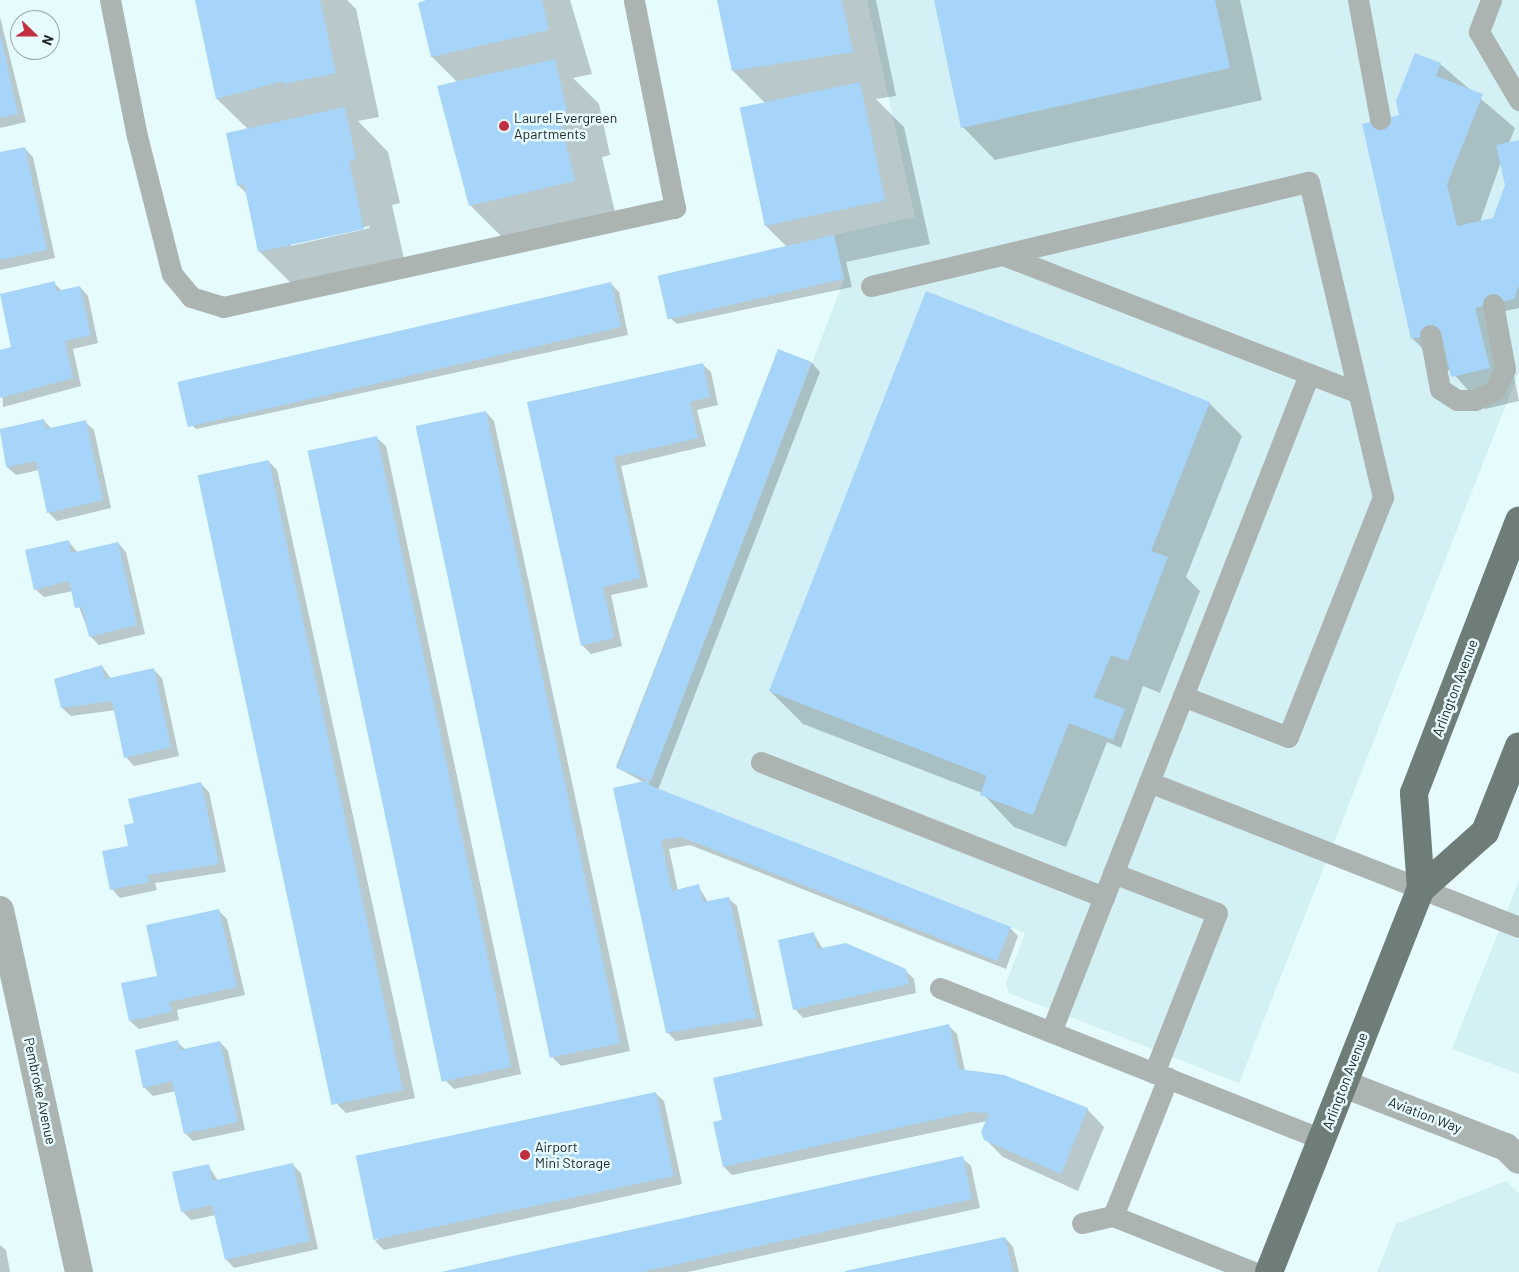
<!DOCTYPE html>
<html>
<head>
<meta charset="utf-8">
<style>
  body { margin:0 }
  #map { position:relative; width:1519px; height:1272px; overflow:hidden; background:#e6fbfe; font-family:Barlow,sans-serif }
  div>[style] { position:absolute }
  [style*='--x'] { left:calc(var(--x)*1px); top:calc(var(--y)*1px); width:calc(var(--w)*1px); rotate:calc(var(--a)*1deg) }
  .built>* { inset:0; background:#d3f0f5 }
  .shadow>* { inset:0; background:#0003 }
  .building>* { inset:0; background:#a6d5f9; transform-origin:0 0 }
  .lane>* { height:21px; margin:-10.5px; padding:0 10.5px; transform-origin:10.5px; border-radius:10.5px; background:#acb4b1 }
  .street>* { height:28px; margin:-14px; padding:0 14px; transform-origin:14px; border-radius:14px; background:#acb4b1 }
  .primary>* { height:28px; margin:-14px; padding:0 14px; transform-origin:14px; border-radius:14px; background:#6f7d78 }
  .dots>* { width:14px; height:14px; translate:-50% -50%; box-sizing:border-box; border:2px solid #e6fbfe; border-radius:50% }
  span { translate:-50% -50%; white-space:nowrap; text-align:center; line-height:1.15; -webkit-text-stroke:5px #e6fbfe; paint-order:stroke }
  .poi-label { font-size:14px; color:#212829 }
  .left { translate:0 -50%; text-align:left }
  .street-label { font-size:14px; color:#212829 }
  .north { position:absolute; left:10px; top:10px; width:50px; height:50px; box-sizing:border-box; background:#e6fbfe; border:1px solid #97a7a9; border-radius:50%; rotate:112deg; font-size:14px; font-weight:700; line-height:20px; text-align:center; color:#212829 }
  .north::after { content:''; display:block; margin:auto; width:18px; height:22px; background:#c03041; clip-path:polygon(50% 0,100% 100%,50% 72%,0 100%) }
</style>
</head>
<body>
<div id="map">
  <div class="built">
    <div style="clip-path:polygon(867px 0,1519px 0,1519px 372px,1239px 1083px,1009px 993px,1006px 983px,1025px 933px,649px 785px,844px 280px,834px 235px,915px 217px)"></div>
    <div style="clip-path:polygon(1519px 880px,1519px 1074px,1452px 1049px)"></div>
    <div style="clip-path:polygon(1506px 1181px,1519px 1193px,1519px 1272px,1377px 1272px,1396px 1224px)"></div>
  </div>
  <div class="shadow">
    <div style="clip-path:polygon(evenodd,196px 0,347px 0,356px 9px,379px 117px,358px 121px,388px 152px,400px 203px,392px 205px,407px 272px,304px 296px,260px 252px,247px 194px,238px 185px,248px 129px,217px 99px,196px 0,369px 226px,370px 228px,291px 246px,291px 244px,369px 226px)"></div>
    <div style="clip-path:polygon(428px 0,570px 0,592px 74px,573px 78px,599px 104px,610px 155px,602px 157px,618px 225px,514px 249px,470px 205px,458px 83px,432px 57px,420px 4px)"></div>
    <div style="clip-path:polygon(719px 0,876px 0,896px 96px,876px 99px,904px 127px,930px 244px,846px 262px,852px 287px,677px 324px,668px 316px,787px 247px,766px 226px,766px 104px,733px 71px)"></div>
    <div style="clip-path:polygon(935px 0,1240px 0,1262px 100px,995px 160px,963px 127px)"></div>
    <div style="clip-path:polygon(0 17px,26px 122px,0 128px)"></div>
    <div style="clip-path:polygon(evenodd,1440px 64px,1515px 128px,1509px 143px,1519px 141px,1519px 308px,1501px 312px,1519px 401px,1485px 409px,1450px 370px,1445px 371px,1412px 338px,1401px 116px,1440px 64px,1501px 162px,1507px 185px,1494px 219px,1480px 222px,1501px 162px)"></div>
    <div style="clip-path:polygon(24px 148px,33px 157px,55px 258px,0 270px,0 154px)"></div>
    <div style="clip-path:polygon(54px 283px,62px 291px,80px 287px,88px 296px,98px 343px,73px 349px,81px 386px,3px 407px,0 351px,13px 348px)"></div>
    <div style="clip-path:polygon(611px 284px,619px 292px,628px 335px,196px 429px,188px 421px)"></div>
    <div style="clip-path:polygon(779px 351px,812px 363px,820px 372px,658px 790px,1010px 928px,1018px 936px,1006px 969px,690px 845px,669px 849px,678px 891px,698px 886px,708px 902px,728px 898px,737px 906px,763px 1026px,676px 1041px,667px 1032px,643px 782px,616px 767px)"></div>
    <div style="clip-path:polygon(702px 364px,711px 372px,718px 405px,697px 410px,706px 446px,621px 466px,648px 587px,611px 595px,622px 646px,591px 654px,582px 645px,528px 403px)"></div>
    <div style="clip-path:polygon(1209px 403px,1242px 436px,1186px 577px,1200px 591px,1160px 693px,1143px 686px,1121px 748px,1107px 742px,1066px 847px,1014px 827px,982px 793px,803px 724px,770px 691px)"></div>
    <div style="clip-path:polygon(486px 412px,494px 421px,630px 1051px,561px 1066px,553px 1058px)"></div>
    <div style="clip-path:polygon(44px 421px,52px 429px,85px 422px,94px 430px,111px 508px,57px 521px,48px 512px,39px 470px,16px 475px,7px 467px,0 431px)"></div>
    <div style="clip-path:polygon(377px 438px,386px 446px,521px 1074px,454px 1089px,445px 1080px)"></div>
    <div style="clip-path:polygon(268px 461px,277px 470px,415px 1098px,346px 1113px,338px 1105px)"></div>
    <div style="clip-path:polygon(69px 542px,78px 553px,118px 543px,126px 552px,145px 634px,99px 645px,90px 636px,73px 591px,44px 597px,35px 589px)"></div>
    <div style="clip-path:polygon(102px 666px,111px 679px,153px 669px,162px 678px,179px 756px,134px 766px,126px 757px,116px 710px,71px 716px,62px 708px)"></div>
    <div style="clip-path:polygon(201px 784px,209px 792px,226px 872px,155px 883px,157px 890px,120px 898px,112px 889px,130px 847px)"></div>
    <div style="clip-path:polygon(219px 911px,227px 919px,245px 995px,177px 1010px,179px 1020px,139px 1029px,130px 1021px,158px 976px)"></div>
    <div style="clip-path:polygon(813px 933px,823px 949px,905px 970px,914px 979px,916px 993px,803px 1018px,795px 1009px)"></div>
    <div style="clip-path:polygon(949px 1026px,957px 1034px,965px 1071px,1087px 1109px,1104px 1127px,1078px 1191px,1003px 1157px,985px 1139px,987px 1121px,732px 1175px,724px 1167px,723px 1121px)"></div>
    <div style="clip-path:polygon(177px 1042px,186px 1050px,220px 1042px,228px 1051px,245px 1130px,193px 1141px,185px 1133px,176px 1091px,153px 1096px,144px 1087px)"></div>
    <div style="clip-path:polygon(655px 1093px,664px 1101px,682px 1184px,384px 1250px,375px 1241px)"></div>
    <div style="clip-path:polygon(962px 1158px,971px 1166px,980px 1208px,688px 1272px,443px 1272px)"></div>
    <div style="clip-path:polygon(292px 1164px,301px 1173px,318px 1249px,234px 1268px,226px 1259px,216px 1215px,191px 1220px,183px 1212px,174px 1173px,208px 1165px,218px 1181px)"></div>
    <div style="clip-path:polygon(1005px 1238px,1013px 1247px,1019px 1272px,847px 1272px)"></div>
    <div style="clip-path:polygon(0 1245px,6px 1250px,10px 1272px,0 1272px)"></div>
  </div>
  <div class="building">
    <div style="clip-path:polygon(195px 0,320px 0,336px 73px,284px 84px,283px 81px,216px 99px)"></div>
    <div style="clip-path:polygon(426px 0,542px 0,549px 30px,431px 57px,418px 3px)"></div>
    <div style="clip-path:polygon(717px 0,842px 0,853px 52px,732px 71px)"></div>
    <div style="clip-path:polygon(934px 0,1215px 0,1230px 68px,961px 128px)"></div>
    <div style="clip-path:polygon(0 33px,18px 114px,0 118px)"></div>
    <div style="clip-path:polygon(1415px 53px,1441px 63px,1436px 76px,1483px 94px,1447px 184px,1457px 226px,1493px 218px,1505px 185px,1496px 145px,1519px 140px,1519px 285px,1514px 299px,1475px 308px,1490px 368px,1451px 377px,1441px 332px,1411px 339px,1362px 124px,1399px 115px,1396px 101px)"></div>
    <div style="clip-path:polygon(555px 59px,567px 111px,559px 114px,575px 181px,469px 206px,437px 86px)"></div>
    <div style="left:860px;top:82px;width:121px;height:123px;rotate:78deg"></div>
    <div style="clip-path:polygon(345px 107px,356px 159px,349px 161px,364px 229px,258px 252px,244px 184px,237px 186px,226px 133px)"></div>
    <div style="clip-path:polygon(25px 147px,47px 250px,0 260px,0 152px)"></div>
    <div style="left:834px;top:235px;width:45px;height:181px;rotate:77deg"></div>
    <div style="clip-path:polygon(55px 281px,56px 291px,80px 286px,91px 335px,65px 341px,73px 378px,0 398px,0 350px,11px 347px,0 294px)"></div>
    <div style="left:611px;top:282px;width:46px;height:445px;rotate:77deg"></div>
    <div style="clip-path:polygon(926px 291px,1210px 402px,1151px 551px,1168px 557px,1128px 661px,1111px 655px,1094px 697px,1125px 709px,1113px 740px,1069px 723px,1033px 815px,980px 795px,987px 776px,769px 691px)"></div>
    <div style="left:778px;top:349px;width:36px;height:449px;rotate:21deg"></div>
    <div style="clip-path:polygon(703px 363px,710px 397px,690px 402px,698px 438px,614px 457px,640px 578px,603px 587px,614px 638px,581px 646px,527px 402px)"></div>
    <div style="left:486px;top:411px;width:646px;height:72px;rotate:78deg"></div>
    <div style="clip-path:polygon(44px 419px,46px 429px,86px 420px,103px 500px,47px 513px,36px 461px,6px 467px,0 429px)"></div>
    <div style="left:377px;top:436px;width:645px;height:71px;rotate:78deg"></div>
    <div style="left:269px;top:460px;width:644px;height:73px;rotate:78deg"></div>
    <div style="clip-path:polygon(69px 540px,71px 553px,118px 542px,137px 625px,89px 637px,82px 607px,75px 608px,69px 581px,34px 590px,25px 550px)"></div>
    <div style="clip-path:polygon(102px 665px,105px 679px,154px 668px,171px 747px,124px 758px,112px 701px,61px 708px,54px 679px)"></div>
    <div style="clip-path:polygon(648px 780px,649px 785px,1011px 927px,997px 961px,681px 837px,661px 840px,672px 891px,699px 884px,703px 902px,729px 897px,756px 1018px,666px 1033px,613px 788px)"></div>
    <div style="clip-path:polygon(201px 782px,219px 864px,148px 875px,149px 882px,110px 890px,102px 851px,128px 846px,124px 825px,134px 823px,128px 799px)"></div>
    <div style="clip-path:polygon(219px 909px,237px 987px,169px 1002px,172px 1012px,129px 1021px,121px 983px,157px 976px,146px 925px)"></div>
    <div style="clip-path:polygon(814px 932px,817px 949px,846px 943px,906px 969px,909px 984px,793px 1010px,778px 940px)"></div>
    <div style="clip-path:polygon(949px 1024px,959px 1069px,1004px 1075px,1088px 1108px,1061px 1174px,984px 1140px,981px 1132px,989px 1113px,969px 1112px,723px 1167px,713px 1122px,722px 1120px,713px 1078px)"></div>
    <div style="clip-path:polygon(178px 1040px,180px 1050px,220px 1041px,238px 1122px,184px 1134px,172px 1081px,143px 1088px,135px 1050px)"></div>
    <div style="left:656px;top:1092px;width:86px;height:307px;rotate:78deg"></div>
    <div style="clip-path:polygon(963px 1156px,972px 1199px,642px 1272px,441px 1272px)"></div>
    <div style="clip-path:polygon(293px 1163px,310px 1241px,225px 1260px,212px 1205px,181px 1212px,172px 1172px,209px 1164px,212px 1181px)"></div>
    <div style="clip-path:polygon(1005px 1237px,1013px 1272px,845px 1272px,845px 1271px)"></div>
  </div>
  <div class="lane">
    <div style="--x:110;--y:0;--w:139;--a:78.8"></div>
    <div style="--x:137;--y:136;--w:142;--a:75.8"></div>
    <div style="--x:172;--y:274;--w:30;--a:50"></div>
    <div style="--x:191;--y:297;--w:34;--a:17"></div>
    <div style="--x:223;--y:307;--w:463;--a:-12.4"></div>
    <div style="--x:675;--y:208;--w:212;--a:-101.2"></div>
    <div style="--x:1358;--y:0;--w:121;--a:79.5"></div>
    <div style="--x:1491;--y:0;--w:34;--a:111"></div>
    <div style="--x:1479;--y:32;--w:79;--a:59.5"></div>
    <div style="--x:1003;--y:255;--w:381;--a:21.2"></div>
    <div style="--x:871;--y:286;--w:450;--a:-13.4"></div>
    <div style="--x:1309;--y:182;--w:324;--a:76.8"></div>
    <div style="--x:1383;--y:497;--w:258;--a:111.6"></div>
    <div style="--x:1288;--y:737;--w:113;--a:-158.7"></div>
    <div style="--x:1183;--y:696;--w:346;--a:-68.6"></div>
    <div style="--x:1430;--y:335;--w:55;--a:79.5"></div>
    <div style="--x:1440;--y:389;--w:20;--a:33"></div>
    <div style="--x:1457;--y:400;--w:18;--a:0"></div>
    <div style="--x:1475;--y:400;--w:22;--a:-27"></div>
    <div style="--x:1495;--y:390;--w:23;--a:-65"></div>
    <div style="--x:1505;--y:369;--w:66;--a:-100.5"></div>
    <div style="--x:1183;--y:696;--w:92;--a:111.6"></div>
    <div style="--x:1149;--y:782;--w:397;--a:21.4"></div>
    <div style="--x:761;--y:762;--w:369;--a:21.5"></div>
    <div style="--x:1113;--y:873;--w:111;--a:21"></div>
    <div style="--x:1217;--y:913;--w:172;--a:111.5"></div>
    <div style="--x:940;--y:988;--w:411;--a:21.6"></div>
    <div style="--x:1051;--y:1032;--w:269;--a:-68.6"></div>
    <div style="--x:1113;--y:1216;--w:149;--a:-68.3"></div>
    <div style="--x:1082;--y:1223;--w:32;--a:-13"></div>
    <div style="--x:1113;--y:1216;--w:152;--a:21.7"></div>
  </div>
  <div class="street">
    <div style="--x:0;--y:910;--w:371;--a:77.7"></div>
    <div style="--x:1344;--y:1084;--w:174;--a:21.3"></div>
    <div style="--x:1506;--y:1147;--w:18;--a:45"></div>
  </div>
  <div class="primary">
    <div style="--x:1421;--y:889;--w:86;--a:-41.7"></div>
    <div style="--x:1485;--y:832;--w:92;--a:-68.4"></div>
    <div style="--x:1269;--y:1272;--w:412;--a:-68.4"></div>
    <div style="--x:1421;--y:889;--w:96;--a:-94.2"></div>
    <div style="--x:1414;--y:793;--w:292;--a:-68.9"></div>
  </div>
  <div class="dots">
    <div style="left:504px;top:126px;background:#c03041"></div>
    <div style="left:525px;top:1155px;background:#c03041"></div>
  </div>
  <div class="poi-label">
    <span class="left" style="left:514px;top:126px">Laurel Evergreen<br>Apartments</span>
    <span class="left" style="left:535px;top:1155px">Airport<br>Mini Storage</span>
  </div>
  <div class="street-label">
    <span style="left:1455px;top:688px;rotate:-69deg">Arlington Avenue</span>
    <span style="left:1345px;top:1081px;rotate:-69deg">Arlington Avenue</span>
    <span style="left:40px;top:1091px;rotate:78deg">Pembroke Avenue</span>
    <span style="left:1425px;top:1115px;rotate:21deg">Aviation Way</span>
  </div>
  <div class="north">N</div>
</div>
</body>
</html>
